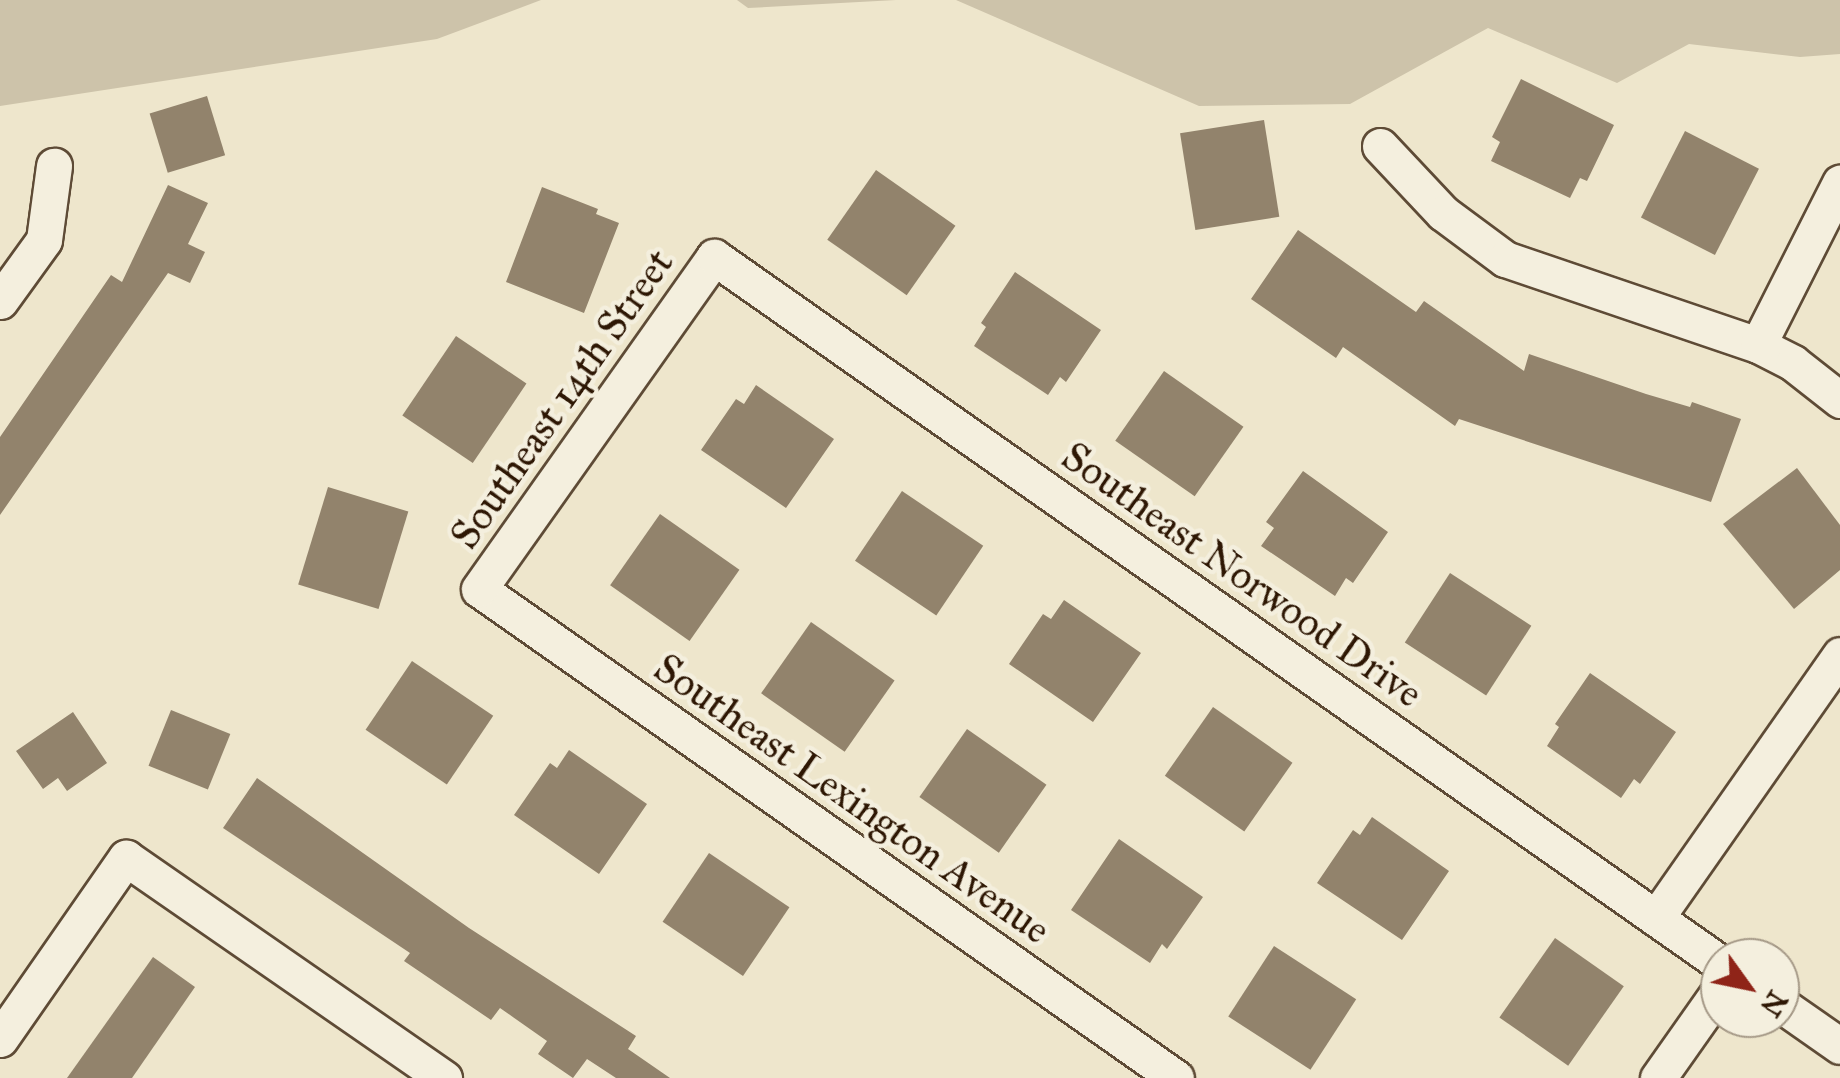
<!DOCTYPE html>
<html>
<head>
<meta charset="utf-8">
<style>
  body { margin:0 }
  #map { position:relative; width:1840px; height:1078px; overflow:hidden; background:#eee6cc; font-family:"IM FELL Great Primer",serif }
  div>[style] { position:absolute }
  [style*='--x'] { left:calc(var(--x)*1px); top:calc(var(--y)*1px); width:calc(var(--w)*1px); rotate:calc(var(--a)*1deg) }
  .green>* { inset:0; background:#cdc3aa }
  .building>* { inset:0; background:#92836c; transform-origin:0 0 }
  .roads { filter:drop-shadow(2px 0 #5e4b36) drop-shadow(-2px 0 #5e4b36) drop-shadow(0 2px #5e4b36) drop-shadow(0 -2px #5e4b36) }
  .minor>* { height:35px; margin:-17.5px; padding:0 17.5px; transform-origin:17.5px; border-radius:17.5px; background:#f4efde }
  span { translate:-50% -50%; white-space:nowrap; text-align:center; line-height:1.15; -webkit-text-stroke:9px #f4efde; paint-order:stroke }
  .street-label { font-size:40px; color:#2e1704 }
  .north { position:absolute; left:1700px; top:938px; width:100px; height:100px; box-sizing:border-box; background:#f4efde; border:2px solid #a59987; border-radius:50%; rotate:123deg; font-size:28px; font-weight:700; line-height:40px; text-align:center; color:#2e1704 }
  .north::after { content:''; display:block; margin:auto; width:35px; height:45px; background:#8f2418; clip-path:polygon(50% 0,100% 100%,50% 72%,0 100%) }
</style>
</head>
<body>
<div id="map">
  <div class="green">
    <div style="clip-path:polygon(0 0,541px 0,437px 39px,0 106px)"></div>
    <div style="clip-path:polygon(737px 0,896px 0,748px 8px)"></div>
    <div style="clip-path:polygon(956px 0,1840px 0,1840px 54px,1800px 57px,1689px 44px,1617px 83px,1488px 28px,1350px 104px,1199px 106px)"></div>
  </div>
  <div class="building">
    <div style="clip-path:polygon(1521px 79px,1614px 125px,1587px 181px,1580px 178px,1570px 198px,1491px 161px,1500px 142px,1492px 137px)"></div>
    <div style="left:207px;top:96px;width:62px;height:60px;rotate:73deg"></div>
    <div style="left:1264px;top:120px;width:98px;height:85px;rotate:81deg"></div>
    <div style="left:1685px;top:131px;width:83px;height:97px;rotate:27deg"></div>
    <div style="left:876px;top:170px;width:97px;height:85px;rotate:35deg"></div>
    <div style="clip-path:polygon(168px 185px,208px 203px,188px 244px,205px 252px,190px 283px,168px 273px,0 515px,0 437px,111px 275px,122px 282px)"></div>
    <div style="clip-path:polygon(542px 187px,598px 209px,596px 214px,619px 223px,584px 313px,506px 282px)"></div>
    <div style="clip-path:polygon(1298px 230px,1416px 312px,1424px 301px,1524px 371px,1529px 354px,1646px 394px,1690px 407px,1692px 402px,1741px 419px,1711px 502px,1459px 419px,1455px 426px,1343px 347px,1336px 358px,1251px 299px)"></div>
    <div style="clip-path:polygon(1015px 272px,1101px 330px,1066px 382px,1060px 377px,1048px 395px,974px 346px,986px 327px,981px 323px)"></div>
    <div style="left:456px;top:336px;width:85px;height:96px;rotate:34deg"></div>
    <div style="left:1164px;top:371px;width:97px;height:85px;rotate:35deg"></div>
    <div style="clip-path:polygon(756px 385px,834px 439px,786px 508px,701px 450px,736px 399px,744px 404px)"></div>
    <div style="clip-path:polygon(1797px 468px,1840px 525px,1840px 570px,1794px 609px,1723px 524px)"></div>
    <div style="clip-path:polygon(1303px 471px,1388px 532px,1353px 583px,1346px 578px,1335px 596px,1261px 546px,1274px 528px,1266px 522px)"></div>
    <div style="left:328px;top:487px;width:84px;height:102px;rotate:17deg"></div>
    <div style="left:902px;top:491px;width:98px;height:84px;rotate:34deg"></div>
    <div style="left:660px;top:514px;width:97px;height:87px;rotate:35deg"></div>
    <div style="left:1450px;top:573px;width:97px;height:83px;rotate:33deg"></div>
    <div style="clip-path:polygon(1064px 600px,1141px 653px,1093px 722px,1009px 664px,1043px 614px,1051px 619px)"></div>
    <div style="left:811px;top:622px;width:102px;height:87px;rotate:35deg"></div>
    <div style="left:412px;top:661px;width:98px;height:83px;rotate:34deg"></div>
    <div style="clip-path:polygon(1590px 673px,1676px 732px,1640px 784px,1634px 779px,1621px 798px,1547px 746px,1559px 727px,1555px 724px)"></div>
    <div style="left:1213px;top:707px;width:97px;height:84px;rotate:35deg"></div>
    <div style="left:171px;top:710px;width:64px;height:60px;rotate:22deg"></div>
    <div style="clip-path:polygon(73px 712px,107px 763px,67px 791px,58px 778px,43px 789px,16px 751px)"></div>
    <div style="left:967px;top:729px;width:97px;height:83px;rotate:35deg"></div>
    <div style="clip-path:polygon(569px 750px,647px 804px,599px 874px,514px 815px,550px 763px,557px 768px)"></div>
    <div style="clip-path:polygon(257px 778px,469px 928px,636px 1036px,628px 1049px,670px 1078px,616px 1078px,587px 1059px,573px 1078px,538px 1054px,547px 1041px,500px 1008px,491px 1020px,404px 961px,410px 953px,223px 828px)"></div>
    <div style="clip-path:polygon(1372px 817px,1449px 871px,1402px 940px,1317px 883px,1353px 830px,1360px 835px)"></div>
    <div style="clip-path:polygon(1119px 839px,1203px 897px,1167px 949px,1162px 944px,1150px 963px,1071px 910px)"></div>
    <div style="left:709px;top:853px;width:97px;height:83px;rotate:34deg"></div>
    <div style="left:1555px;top:938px;width:84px;height:97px;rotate:35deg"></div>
    <div style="left:1274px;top:946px;width:98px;height:84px;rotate:33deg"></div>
    <div style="clip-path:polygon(153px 957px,195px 987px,132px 1078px,67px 1078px)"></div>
  </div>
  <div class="roads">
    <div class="minor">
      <div style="--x:1380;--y:146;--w:92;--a:46.8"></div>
      <div style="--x:1443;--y:213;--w:77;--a:36.6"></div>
      <div style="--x:1505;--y:259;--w:267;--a:18.8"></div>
      <div style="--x:1758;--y:345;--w:39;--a:27"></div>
      <div style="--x:1793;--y:363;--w:60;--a:38.2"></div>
      <div style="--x:0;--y:301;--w:75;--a:-54.2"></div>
      <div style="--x:44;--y:240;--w:75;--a:-82.3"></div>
      <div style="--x:1758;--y:345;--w:182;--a:-63.2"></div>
      <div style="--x:1656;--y:918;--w:321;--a:-55"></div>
      <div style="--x:1780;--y:1004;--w:73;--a:35"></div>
      <div style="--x:0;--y:1039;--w:221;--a:-55.2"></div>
      <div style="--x:126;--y:858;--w:387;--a:34.7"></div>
      <div style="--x:1176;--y:1078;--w:851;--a:-144.95"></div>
      <div style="--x:479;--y:589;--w:407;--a:-54.7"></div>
      <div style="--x:714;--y:257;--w:1229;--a:35.06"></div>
      <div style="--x:1658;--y:1078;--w:108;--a:-54.8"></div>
    </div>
  </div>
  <div class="street-label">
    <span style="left:562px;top:399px;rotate:-55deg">Southeast 14th Street</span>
    <span style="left:1242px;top:575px;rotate:35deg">Southeast Norwood Drive</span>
    <span style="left:852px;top:799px;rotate:35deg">Southeast Lexington Avenue</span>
  </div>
  <div class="north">N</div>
</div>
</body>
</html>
